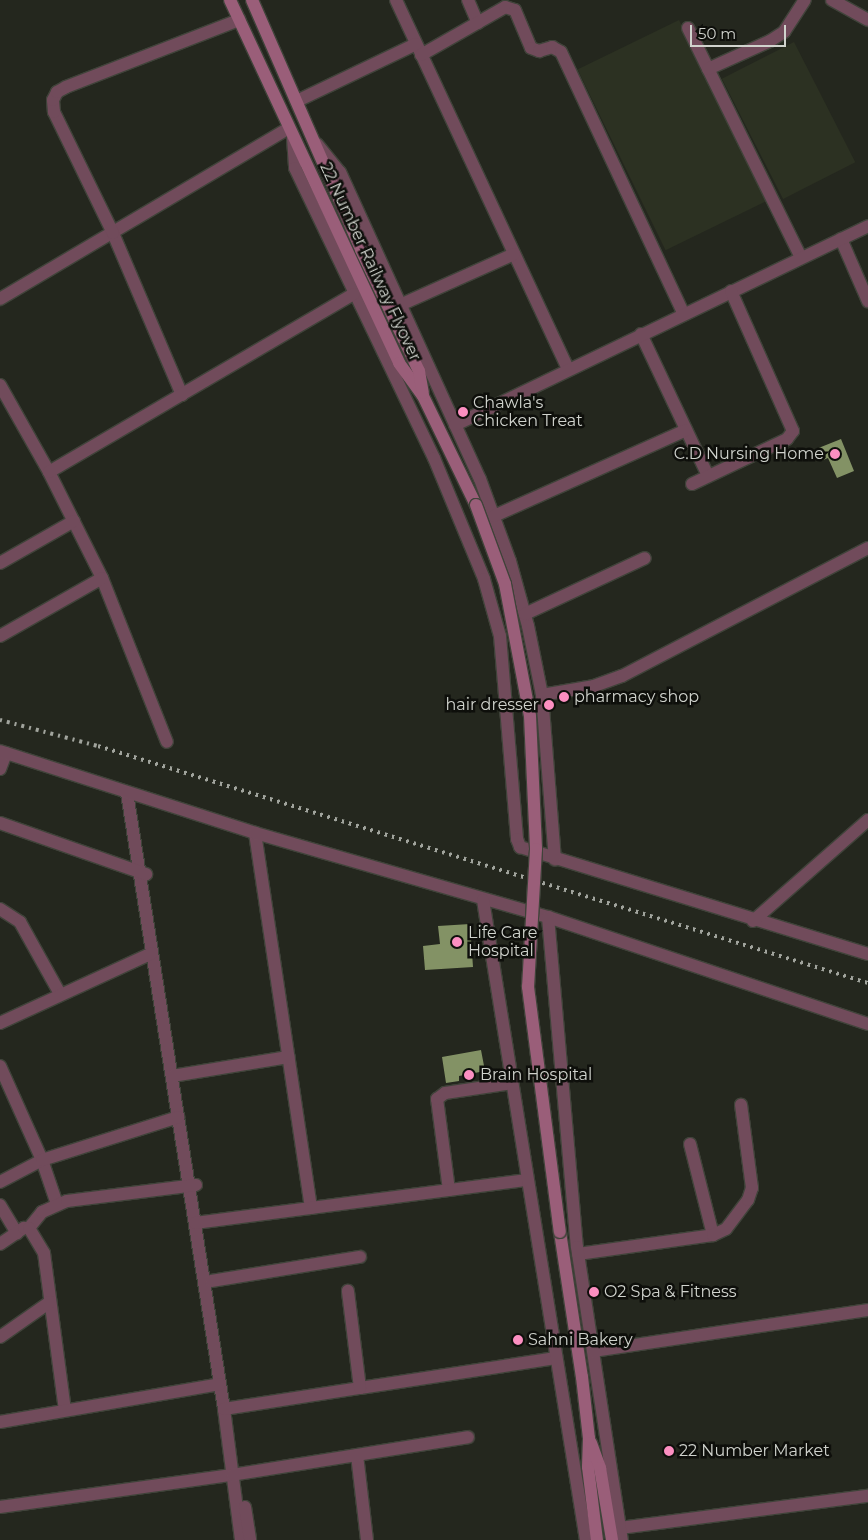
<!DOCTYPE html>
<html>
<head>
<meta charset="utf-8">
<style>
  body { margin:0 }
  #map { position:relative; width:868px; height:1540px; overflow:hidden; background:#24271e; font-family:Montserrat,sans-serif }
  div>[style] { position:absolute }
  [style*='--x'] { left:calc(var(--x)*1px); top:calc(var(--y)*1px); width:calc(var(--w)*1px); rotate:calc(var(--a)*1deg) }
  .built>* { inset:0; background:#2c3122; transform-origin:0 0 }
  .building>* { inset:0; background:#839265 }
  .roads { filter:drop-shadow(1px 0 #40433a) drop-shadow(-1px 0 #40433a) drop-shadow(0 1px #40433a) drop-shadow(0 -1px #40433a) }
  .minor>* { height:12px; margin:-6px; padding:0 6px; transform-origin:6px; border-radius:6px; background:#714b5b }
  .tertiary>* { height:12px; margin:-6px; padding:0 6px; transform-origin:6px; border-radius:6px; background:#714b5b }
  .secondary>* { height:12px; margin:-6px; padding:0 6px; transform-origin:6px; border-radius:6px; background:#9a5e79 }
  .rail>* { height:4px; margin-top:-2px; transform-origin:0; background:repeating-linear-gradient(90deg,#a1a49d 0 2.5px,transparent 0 7.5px) }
  .bridges { filter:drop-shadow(1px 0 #40433a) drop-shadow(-1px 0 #40433a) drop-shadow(0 1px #40433a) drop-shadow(0 -1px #40433a) }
  .secondary-bridge>* { height:12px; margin:-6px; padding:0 6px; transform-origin:6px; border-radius:6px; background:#9a5e79 }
  .dots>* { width:14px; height:14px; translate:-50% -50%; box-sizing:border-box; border:2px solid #0e0f0b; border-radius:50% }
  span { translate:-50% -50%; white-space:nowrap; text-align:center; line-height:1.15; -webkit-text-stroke:5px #0e0f0b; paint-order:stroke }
  .street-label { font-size:16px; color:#d0d3cd }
  .poi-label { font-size:16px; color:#d0d3cd }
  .left { translate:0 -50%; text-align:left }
  .right { translate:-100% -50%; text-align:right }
  .scale { position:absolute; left:690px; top:25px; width:96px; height:22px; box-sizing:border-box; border:2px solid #d0d3cd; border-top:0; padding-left:6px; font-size:15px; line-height:18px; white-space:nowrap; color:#d0d3cd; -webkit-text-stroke:4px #0e0f0b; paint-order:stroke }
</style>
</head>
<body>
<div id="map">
  <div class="built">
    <div style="left:679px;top:20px;width:201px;height:113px;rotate:64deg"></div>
    <div style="left:794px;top:42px;width:135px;height:81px;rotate:63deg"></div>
  </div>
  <div class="building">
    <div style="clip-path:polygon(841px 439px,854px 471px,837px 478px,828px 458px,821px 461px,816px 449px)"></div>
    <div style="clip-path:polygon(470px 924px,473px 967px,425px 970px,423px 946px,440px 944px,438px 926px)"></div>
    <div style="clip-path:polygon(481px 1050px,485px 1071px,459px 1076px,459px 1081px,446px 1083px,442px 1057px)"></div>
  </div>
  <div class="roads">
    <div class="minor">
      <div style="--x:396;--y:0;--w:407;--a:65"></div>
      <div style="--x:468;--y:0;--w:25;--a:67"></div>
      <div style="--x:832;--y:0;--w:41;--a:29.1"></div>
      <div style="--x:688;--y:28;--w:256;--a:63.8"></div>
      <div style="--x:421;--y:55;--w:97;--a:-29.7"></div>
      <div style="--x:505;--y:7;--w:10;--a:17"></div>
      <div style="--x:515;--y:10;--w:41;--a:67.2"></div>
      <div style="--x:531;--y:48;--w:9;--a:21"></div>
      <div style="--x:539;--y:51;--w:14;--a:-17"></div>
      <div style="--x:552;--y:47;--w:10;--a:29"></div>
      <div style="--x:561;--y:52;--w:289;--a:64.9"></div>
      <div style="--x:708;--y:69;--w:68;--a:-24.3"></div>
      <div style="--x:770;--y:41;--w:17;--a:-33"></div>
      <div style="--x:784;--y:32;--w:38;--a:-57"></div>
      <div style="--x:297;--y:101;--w:132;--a:-25.6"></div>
      <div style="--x:293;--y:138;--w:30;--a:86"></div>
      <div style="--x:295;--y:168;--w:322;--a:64.4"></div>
      <div style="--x:434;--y:458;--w:131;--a:67.5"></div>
      <div style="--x:484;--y:579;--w:59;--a:74.3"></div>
      <div style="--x:500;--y:636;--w:204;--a:85.2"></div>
      <div style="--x:517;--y:839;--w:9;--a:69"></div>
      <div style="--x:520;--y:847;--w:364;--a:17.1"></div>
      <div style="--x:317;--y:144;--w:36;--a:51"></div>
      <div style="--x:340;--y:172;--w:337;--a:65.5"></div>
      <div style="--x:480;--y:479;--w:87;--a:69.9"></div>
      <div style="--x:510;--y:561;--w:67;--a:74.5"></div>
      <div style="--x:528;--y:626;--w:70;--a:78.5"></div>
      <div style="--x:542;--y:695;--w:165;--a:85.5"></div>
      <div style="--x:841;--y:239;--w:68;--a:66.5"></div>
      <div style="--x:0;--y:299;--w:334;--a:-30.6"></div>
      <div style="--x:400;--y:305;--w:125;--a:-24.1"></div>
      <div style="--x:641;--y:334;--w:157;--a:64.7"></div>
      <div style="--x:0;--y:385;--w:100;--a:60.6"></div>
      <div style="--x:49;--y:472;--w:119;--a:63.4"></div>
      <div style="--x:102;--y:578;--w:176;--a:68.4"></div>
      <div style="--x:182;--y:395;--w:176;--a:-113.1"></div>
      <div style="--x:113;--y:233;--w:135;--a:-116"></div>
      <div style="--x:54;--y:112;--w:12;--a:-95"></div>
      <div style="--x:53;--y:100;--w:9;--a:-63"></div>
      <div style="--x:57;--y:92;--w:10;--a:-29"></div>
      <div style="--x:66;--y:87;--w:186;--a:-21.2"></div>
      <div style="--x:455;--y:425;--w:458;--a:-25.7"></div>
      <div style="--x:49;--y:472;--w:353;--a:-30.3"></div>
      <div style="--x:692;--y:484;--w:105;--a:-25.3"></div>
      <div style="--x:787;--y:439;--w:10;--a:-53"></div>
      <div style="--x:793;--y:431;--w:153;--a:-113.9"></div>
      <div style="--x:494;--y:516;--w:210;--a:-24.1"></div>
      <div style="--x:0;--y:563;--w:85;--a:-29.6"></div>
      <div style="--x:525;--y:614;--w:132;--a:-25"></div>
      <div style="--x:0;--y:636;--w:117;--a:-29.6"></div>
      <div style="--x:542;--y:695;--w:53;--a:-9.8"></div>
      <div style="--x:594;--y:686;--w:30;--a:-20"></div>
      <div style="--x:622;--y:676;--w:277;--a:-27.5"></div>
      <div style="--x:0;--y:769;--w:17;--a:-69"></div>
      <div style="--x:127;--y:793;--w:624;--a:81.05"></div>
      <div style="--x:224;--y:1409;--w:132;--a:82.6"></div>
      <div style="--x:0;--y:823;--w:155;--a:19.3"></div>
      <div style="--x:255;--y:833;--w:379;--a:81.5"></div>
      <div style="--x:0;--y:909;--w:24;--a:33"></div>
      <div style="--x:20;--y:922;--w:82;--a:60.9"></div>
      <div style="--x:548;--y:917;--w:337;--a:18.5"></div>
      <div style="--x:753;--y:921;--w:153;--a:-41.3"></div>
      <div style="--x:0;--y:1023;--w:167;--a:-24.7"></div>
      <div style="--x:0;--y:1066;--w:103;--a:65.9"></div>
      <div style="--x:42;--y:1160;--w:46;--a:71.2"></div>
      <div style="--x:172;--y:1076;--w:118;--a:-9.3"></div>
      <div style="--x:690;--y:1144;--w:94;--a:75.8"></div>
      <div style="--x:0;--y:1182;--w:47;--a:-27.6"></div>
      <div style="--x:42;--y:1160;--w:143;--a:-17.5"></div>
      <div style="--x:449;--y:1190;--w:92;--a:-97.5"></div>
      <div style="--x:437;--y:1099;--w:10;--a:-37"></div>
      <div style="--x:445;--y:1093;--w:68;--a:-8.5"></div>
      <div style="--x:0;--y:1205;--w:33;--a:59"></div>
      <div style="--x:195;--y:1223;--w:335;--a:-7.4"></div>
      <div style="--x:29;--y:1228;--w:21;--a:-51"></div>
      <div style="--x:42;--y:1212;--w:27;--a:-24"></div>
      <div style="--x:67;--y:1201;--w:130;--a:-7.1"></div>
      <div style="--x:0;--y:1244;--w:29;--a:-34"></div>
      <div style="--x:24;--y:1228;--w:5;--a:0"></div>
      <div style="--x:29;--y:1228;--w:29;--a:59"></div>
      <div style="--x:44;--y:1253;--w:158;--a:82.4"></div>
      <div style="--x:578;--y:1254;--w:136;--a:-8"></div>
      <div style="--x:713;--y:1235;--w:14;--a:-25"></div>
      <div style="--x:726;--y:1229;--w:36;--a:-53"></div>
      <div style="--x:748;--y:1200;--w:13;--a:-72"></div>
      <div style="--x:752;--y:1188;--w:84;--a:-97.5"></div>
      <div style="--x:211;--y:1281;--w:151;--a:-9.2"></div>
      <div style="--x:0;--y:1337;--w:61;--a:-35"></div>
      <div style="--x:360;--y:1388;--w:198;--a:-8.7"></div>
      <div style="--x:224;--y:1409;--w:138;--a:-8.8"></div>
      <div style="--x:360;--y:1388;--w:98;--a:-97.1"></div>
      <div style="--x:0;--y:1422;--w:223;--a:-9.8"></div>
      <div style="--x:357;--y:1455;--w:86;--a:83.3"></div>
      <div style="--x:0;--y:1507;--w:234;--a:-7.9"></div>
      <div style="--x:232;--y:1475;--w:239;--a:-9.1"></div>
      <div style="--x:245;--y:1507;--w:33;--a:81"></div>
      <div style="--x:620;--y:1528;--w:250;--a:-7.4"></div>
    </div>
    <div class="tertiary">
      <div style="--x:0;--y:751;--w:268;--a:17.8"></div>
      <div style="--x:255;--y:833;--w:305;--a:16"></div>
      <div style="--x:548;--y:917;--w:331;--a:85"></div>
      <div style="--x:577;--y:1247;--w:296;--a:81.3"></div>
      <div style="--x:483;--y:900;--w:648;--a:80.86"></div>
      <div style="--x:594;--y:1351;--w:277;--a:-8.5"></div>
    </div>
    <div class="secondary">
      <div style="--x:230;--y:0;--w:400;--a:65"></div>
      <div style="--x:399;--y:363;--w:41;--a:54"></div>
      <div style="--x:423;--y:396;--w:121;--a:64.1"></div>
      <div style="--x:252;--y:0;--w:273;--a:66.4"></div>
      <div style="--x:361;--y:250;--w:134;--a:64.4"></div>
      <div style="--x:419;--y:371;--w:22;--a:80"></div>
      <div style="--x:560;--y:1232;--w:147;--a:81.4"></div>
      <div style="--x:582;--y:1377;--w:61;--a:83.5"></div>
      <div style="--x:589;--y:1438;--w:29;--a:92"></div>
      <div style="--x:588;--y:1467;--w:74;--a:83"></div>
      <div style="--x:591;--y:1443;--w:27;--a:70"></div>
      <div style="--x:600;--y:1468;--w:73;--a:80.5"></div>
    </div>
  </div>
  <div class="rail">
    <div style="--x:0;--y:720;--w:101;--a:14.9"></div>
    <div style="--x:98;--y:746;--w:806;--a:17.11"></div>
  </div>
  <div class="bridges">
    <div class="secondary-bridge">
      <div style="--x:476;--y:505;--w:84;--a:69.8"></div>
      <div style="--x:505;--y:584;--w:134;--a:79.3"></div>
      <div style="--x:530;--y:716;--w:133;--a:87.4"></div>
      <div style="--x:536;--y:849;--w:138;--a:93.3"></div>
      <div style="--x:528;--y:987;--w:247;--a:82.6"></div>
    </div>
  </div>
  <div class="dots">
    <div style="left:463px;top:412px;background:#fc8fc1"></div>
    <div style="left:835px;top:454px;background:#fc8fc1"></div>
    <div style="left:564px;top:697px;background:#fc8fc1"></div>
    <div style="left:549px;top:705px;background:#fc8fc1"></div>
    <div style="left:457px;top:942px;background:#fc8fc1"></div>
    <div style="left:469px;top:1075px;background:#fc8fc1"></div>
    <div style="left:594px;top:1292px;background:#fc8fc1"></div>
    <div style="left:518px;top:1340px;background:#fc8fc1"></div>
    <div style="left:669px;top:1451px;background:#fc8fc1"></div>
  </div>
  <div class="street-label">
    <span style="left:370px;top:262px;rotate:65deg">22 Number Railway Flyover</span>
  </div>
  <div class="poi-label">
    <span class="left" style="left:473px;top:412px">Chawla's<br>Chicken Treat</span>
    <span class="right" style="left:824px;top:454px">C.D Nursing Home</span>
    <span class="left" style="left:574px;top:697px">pharmacy shop</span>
    <span class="right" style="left:539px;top:705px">hair dresser</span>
    <span class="left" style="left:468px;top:942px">Life Care<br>Hospital</span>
    <span class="left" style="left:480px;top:1075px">Brain Hospital</span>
    <span class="left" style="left:604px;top:1292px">O2 Spa &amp; Fitness</span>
    <span class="left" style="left:528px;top:1340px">Sahni Bakery</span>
    <span class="left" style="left:679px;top:1451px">22 Number Market</span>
  </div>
  <div class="scale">50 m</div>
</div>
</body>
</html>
